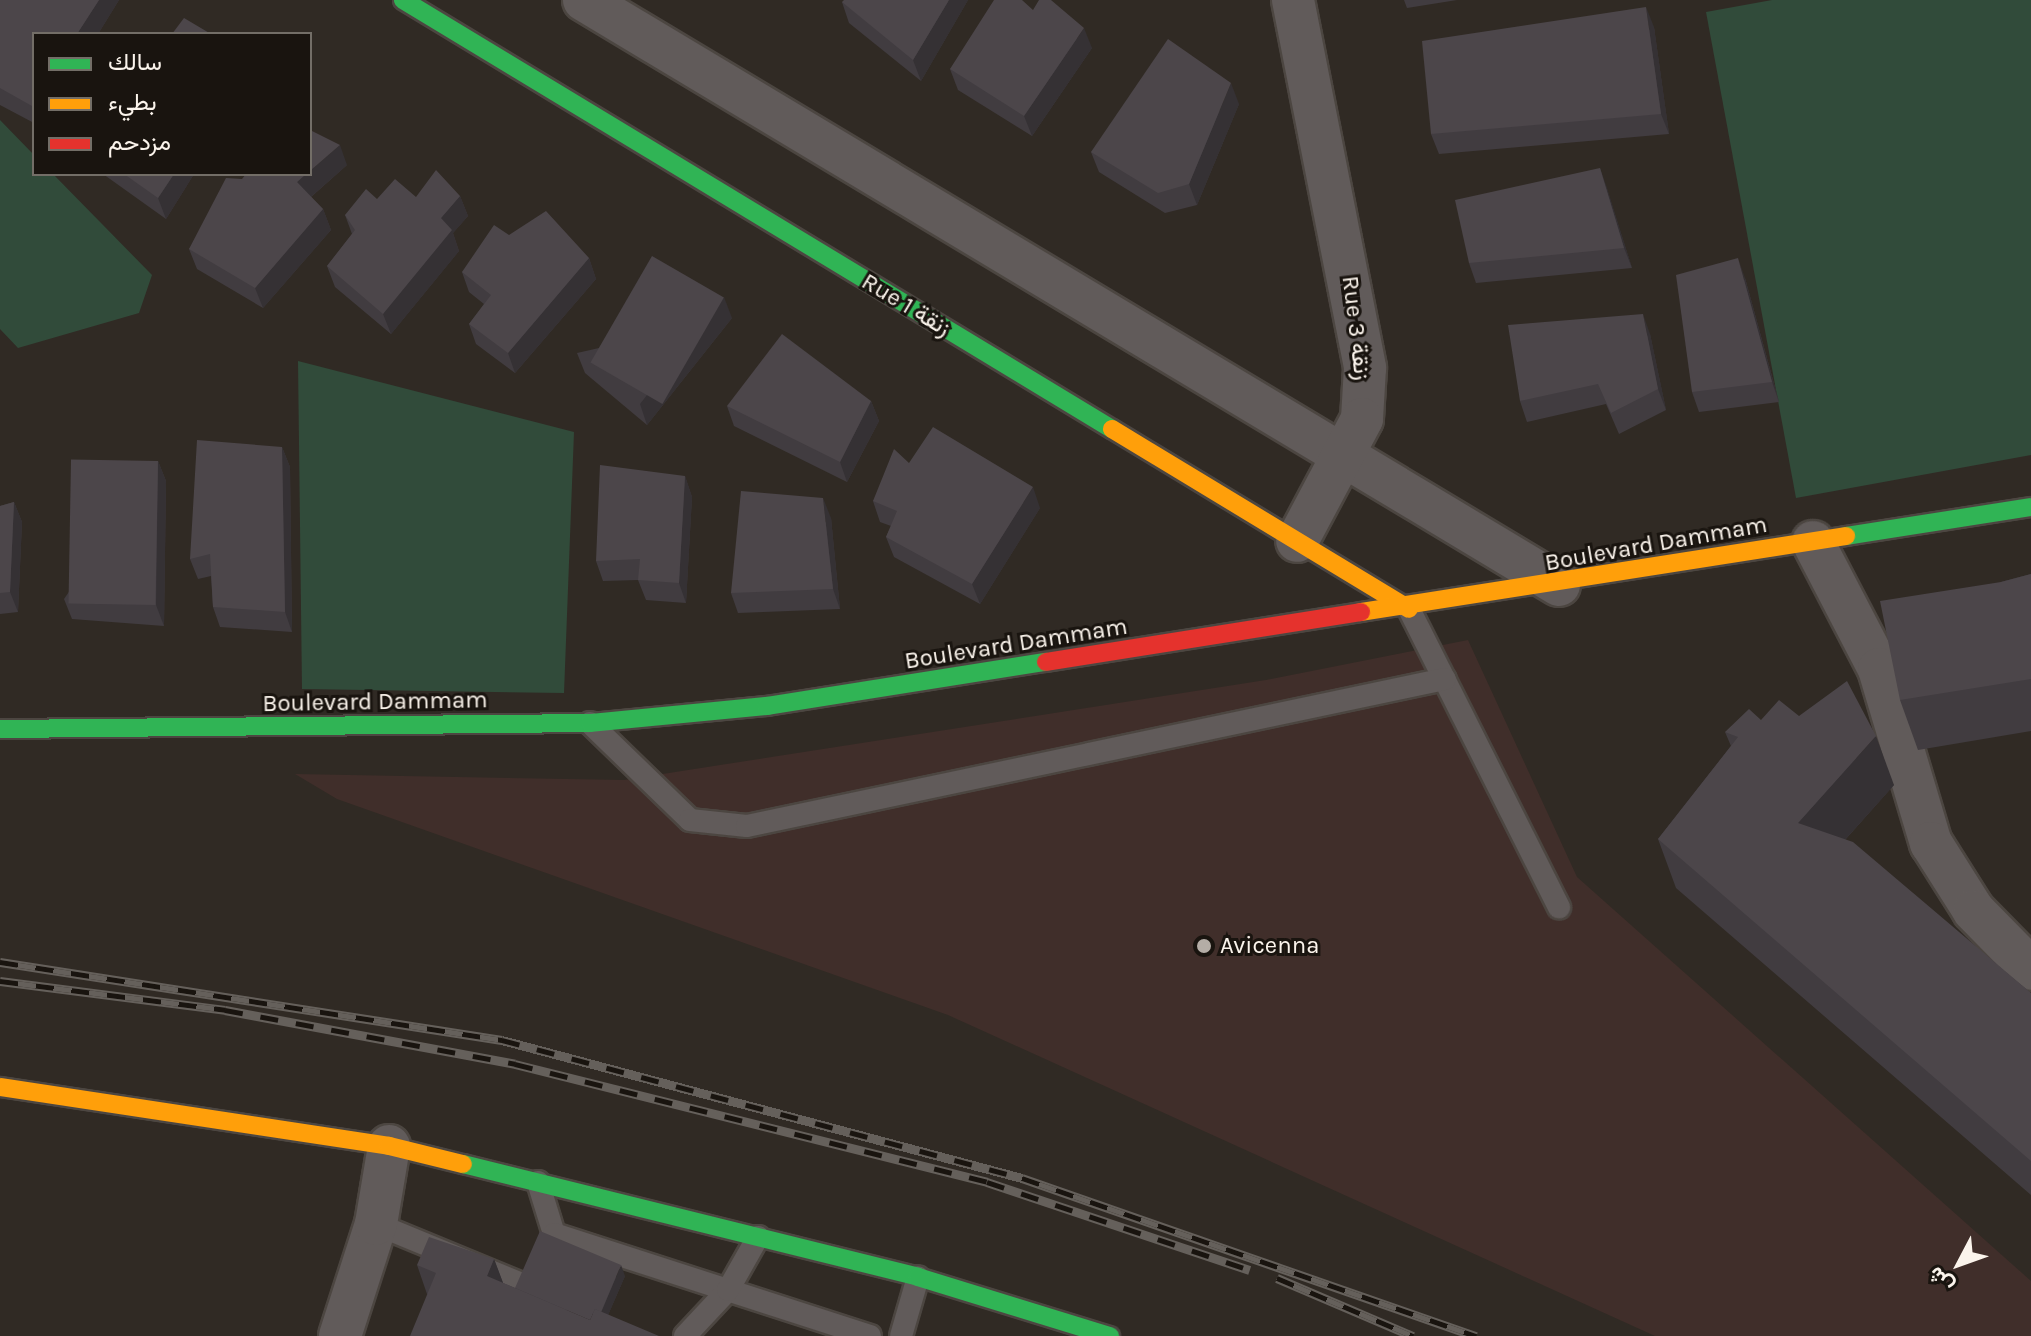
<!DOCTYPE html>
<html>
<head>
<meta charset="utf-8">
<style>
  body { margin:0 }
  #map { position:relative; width:2031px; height:1336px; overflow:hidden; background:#302a24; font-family:Karla,Vazirmatn,sans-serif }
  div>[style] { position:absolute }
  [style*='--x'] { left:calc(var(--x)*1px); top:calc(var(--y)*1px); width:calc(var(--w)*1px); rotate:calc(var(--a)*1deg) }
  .education>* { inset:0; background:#402e2a }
  .green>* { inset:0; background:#314b3a }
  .roads { filter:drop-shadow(2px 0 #4c4641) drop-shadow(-2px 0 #4c4641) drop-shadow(0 2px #4c4641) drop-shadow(0 -2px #4c4641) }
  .lane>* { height:22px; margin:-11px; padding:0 11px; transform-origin:11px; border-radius:11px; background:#615b5a }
  .street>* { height:42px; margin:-21px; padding:0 21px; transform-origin:21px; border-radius:21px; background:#615b5a }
  .fast>* { height:18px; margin:-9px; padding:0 9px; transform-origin:9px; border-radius:9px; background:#30b455 }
  .slow>* { height:18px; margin:-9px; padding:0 9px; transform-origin:9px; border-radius:9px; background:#ff9f0a }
  .jam>* { height:18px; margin:-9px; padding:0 9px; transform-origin:9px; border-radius:9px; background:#e5322d }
  .rail>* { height:9px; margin-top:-4.5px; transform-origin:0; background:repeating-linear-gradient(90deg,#19140f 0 18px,#65605b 0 36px); box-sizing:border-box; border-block:2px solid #65605b }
  .wall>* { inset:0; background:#413c40 }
  .shaded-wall>* { inset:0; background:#353134 }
  .building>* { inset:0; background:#4c464a; transform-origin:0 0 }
  .dots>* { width:22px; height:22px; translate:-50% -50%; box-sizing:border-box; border:4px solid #19140f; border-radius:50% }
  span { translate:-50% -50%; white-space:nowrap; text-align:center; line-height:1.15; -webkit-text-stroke:6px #19140f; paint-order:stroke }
  .street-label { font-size:24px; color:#fbf4ec }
  .poi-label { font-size:24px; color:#fbf4ec }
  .left { translate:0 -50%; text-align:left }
  .legend { position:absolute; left:32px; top:32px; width:280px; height:144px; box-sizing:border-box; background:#19140f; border:2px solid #736e67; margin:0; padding:10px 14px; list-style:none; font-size:24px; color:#fbf4ec }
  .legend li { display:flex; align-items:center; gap:16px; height:40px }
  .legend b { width:40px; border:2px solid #736e67 }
  .north { position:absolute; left:1919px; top:1224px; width:80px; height:80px; -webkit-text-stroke:6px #19140f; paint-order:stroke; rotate:229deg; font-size:22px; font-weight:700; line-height:32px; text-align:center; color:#fbf4ec }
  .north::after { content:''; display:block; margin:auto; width:28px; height:36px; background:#fbf4ec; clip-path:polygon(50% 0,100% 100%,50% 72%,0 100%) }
</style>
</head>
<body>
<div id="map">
  <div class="education">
    <div style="clip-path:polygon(1468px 640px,1577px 877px,2031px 1281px,2031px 1336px,1655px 1336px,948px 1015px,337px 799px,295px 774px,624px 780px,1266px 680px)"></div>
  </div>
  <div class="green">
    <div style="clip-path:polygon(1772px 0,2031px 0,2031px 455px,1796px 498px,1706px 12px)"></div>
    <div style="clip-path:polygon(0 120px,34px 155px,34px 174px,53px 174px,152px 275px,139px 313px,18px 348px,0 329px)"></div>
    <div style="clip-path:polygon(298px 361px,574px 432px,564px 693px,302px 689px)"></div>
  </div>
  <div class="roads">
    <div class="lane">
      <div style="--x:1409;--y:609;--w:334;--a:63.3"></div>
      <div style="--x:590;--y:723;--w:139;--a:44.1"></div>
      <div style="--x:690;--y:820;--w:57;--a:6"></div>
      <div style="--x:747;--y:826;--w:713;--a:-11.89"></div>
      <div style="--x:538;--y:1182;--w:54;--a:72.9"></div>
      <div style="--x:554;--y:1234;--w:332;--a:17.9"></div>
      <div style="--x:376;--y:1224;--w:160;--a:22.4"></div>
      <div style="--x:685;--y:1336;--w:63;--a:-46.9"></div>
      <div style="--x:728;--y:1290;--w:61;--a:-60.5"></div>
      <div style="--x:901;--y:1336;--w:61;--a:-73.9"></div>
    </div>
    <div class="street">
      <div style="--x:584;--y:0;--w:1137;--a:30.96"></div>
      <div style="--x:1293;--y:0;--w:375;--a:78.9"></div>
      <div style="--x:1365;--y:368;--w:51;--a:93.4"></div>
      <div style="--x:1362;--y:419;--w:138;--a:118"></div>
      <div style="--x:1813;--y:542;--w:143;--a:62.5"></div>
      <div style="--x:1879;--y:669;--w:182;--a:73.4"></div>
      <div style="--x:1931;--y:843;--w:80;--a:57.7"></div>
      <div style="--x:1974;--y:911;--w:81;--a:45.5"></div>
      <div style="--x:340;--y:1336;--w:118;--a:-72.2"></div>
      <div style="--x:376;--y:1224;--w:79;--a:-80.5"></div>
    </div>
    <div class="fast">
      <div style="--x:403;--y:0;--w:829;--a:31.18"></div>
      <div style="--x:1846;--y:536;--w:187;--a:-8.9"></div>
      <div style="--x:0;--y:729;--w:590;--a:-0.58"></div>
      <div style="--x:590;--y:723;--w:178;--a:-5.5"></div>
      <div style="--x:767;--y:706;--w:282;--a:-9"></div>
      <div style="--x:463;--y:1164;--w:469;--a:13.9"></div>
      <div style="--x:918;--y:1277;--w:201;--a:17.1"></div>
    </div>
    <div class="slow">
      <div style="--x:1112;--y:429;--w:347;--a:31.2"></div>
      <div style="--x:1361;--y:612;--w:491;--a:-8.9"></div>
      <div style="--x:0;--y:1087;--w:393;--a:8.6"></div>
      <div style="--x:389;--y:1146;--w:76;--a:13.7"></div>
    </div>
    <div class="jam">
      <div style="--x:1046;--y:662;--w:319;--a:-9"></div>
    </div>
  </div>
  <div class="rail">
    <div style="--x:0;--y:962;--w:508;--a:8.83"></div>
    <div style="--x:502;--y:1040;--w:538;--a:14.86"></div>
    <div style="--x:1022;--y:1178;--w:481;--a:19.2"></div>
    <div style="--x:0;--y:981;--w:227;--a:7.3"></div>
    <div style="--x:225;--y:1010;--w:295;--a:10.5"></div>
    <div style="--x:515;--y:1064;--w:487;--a:14"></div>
    <div style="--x:987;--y:1182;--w:277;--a:18.5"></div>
    <div style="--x:1277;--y:1278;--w:148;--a:23.1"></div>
  </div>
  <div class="wall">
    <div style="clip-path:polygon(0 0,119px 0,98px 34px,34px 34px,34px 123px,0 105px)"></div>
    <div style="clip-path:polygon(968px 0,921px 81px,849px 23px,842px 2px)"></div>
    <div style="clip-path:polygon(1404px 0,1457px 0,1407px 8px)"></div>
    <div style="clip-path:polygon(1033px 10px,1092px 48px,1032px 136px,958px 90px,950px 69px)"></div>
    <div style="clip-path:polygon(1654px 27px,1669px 134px,1439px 154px,1431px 134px)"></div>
    <div style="clip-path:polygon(1239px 104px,1197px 205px,1165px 213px,1099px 172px,1091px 152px)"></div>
    <div style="clip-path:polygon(347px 165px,311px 197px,323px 209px,331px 230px,263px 308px,197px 269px,189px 249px,242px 179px)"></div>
    <div style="clip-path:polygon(1600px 168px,1632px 268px,1476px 283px,1469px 263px)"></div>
    <div style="clip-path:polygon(103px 174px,194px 174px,166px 219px)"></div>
    <div style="clip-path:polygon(460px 196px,468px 216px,453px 233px,459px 251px,391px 334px,335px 287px,327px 266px,352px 234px,345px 215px,377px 199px)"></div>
    <div style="clip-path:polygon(509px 235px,589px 258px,596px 279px,515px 373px,476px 344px,469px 324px,484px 304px,469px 292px,462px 272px)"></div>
    <div style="clip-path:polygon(1745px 278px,1779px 402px,1699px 412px,1692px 392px)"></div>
    <div style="clip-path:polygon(732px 318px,647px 425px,585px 373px,577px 353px)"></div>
    <div style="clip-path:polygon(1650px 334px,1666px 410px,1619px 434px,1606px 404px,1527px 422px,1520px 401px)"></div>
    <div style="clip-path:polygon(871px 401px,879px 421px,847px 482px,734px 426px,727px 406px)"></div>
    <div style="clip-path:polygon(282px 447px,290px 467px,292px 632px,220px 627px,213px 607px,211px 576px,198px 579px,190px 559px)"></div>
    <div style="clip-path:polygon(158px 461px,166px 481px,164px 626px,72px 619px,64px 599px)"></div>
    <div style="clip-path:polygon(909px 463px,1040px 508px,980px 604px,894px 557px,886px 537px,891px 526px,880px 522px,873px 501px)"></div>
    <div style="clip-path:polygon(685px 476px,692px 497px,686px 603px,646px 600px,638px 580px,603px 581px,596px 561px)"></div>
    <div style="clip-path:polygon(0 502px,0 506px,14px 502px,22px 522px,18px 612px,0 614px)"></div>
    <div style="clip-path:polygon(831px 518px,840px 609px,738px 613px,731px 593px)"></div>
    <div style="clip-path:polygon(2031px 574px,2031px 731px,1918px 750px,1900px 700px,2001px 582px)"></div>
    <div style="clip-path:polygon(1799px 716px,1894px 785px,1845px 840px,2031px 993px,2031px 1195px,1676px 888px,1658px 839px,1731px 746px,1725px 732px,1761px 720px)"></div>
    <div style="clip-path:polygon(494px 1259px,503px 1283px,515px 1288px,625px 1276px,608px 1315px,427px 1294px,417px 1265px)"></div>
  </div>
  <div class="shaded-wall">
    <div style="clip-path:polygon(99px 0,119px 0,98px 34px,77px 34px)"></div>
    <div style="clip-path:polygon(949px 0,968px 0,921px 81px,913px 60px)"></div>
    <div style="clip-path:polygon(1646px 7px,1654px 27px,1669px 134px,1661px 114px)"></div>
    <div style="clip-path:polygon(1084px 28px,1092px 48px,1032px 136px,1024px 116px)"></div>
    <div style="clip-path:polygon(1231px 83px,1239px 104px,1197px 205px,1189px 184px)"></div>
    <div style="clip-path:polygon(340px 145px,347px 165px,305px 202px,297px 182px,306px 174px,310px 174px,310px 171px)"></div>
    <div style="clip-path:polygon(1600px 168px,1607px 188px,1632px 268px,1624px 248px)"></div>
    <div style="clip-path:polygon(174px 174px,194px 174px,166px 219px,158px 198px)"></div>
    <div style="clip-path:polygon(460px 196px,468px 216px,453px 233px,459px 251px,391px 334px,383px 314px,441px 218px)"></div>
    <div style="clip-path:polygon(323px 209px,331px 230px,263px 308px,255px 288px)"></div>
    <div style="clip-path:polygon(589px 258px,596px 279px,515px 373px,508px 353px)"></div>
    <div style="clip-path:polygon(1738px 258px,1745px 278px,1779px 402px,1772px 382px)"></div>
    <div style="clip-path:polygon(724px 297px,732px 318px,647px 425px,640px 404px)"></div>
    <div style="clip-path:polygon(1643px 314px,1650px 334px,1666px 410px,1658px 389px)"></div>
    <div style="clip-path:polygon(871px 401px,879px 421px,847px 482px,840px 462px)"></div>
    <div style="clip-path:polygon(282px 447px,290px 467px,292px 632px,285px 612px)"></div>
    <div style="clip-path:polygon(158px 461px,166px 481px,164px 626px,156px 605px)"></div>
    <div style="clip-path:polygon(685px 476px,692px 497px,686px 603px,679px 583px)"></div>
    <div style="clip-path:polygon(1033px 487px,1040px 508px,980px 604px,972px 584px)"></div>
    <div style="clip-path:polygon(823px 498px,831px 518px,840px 609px,833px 589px)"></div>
    <div style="clip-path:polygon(14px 502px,22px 522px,18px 612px,10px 592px)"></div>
    <div style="clip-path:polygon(1876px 736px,1894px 785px,1816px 872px,1798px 823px)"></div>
    <div style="clip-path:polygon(494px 1259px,508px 1296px,487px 1276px)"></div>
    <div style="clip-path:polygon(621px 1265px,625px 1276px,599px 1336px,593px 1332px)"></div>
  </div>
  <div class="building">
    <div style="clip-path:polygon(0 0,99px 0,77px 34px,34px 34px,34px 103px,32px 106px,0 88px)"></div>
    <div style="clip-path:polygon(844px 0,949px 0,913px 60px,842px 2px)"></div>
    <div style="clip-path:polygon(994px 0,1022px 0,1033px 10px,1039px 0,1051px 0,1084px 28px,1024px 116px,950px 69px)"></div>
    <div style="clip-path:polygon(1646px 7px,1661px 114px,1431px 134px,1422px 41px)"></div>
    <div style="clip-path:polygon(184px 18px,211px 34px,172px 34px)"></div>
    <div style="clip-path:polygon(1168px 39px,1231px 83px,1189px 184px,1158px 193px,1091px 152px)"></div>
    <div style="clip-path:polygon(310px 130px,340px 145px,310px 171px)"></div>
    <div style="clip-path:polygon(1600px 168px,1624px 248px,1469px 263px,1455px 200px)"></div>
    <div style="clip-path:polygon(436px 170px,460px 196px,441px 218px,452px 230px,383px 314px,327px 266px,355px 230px,345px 215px,366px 189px,377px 199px,395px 179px,416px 197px)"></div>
    <div style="clip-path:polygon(124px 174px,174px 174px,158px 198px)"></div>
    <div style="clip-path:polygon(246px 174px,306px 174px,297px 182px,323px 209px,255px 288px,189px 249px,226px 178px,242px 179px)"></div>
    <div style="clip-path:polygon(546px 211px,589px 258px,508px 353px,469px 324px,491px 295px,462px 272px,494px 225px,509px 235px)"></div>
    <div style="left:652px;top:256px;width:83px;height:123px;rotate:30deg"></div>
    <div style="clip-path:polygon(1738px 258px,1772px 382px,1692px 392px,1676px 275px)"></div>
    <div style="clip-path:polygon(1643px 314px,1658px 389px,1611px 413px,1598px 384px,1520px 401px,1508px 325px)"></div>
    <div style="clip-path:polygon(782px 334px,871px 401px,840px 462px,727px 406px)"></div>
    <div style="clip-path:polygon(933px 427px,1033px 487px,972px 584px,886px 537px,897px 511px,873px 501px,894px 449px,909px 463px)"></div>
    <div style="clip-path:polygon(197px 440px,282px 447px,285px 612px,213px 607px,210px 554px,190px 559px)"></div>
    <div style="left:158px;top:461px;width:144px;height:87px;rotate:91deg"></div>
    <div style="clip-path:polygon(600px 465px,685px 476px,679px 583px,638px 580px,640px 559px,596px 561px)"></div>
    <div style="clip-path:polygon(741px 491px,823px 498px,833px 589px,731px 593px)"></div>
    <div style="clip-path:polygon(14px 502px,10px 592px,0 593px,0 506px)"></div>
    <div style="clip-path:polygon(2031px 574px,2031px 679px,1900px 700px,1880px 601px,2001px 582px)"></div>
    <div style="clip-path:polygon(1847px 681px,1876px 736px,1798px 823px,1853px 842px,2031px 993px,2031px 1161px,1658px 839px,1738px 737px,1725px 732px,1749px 709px,1761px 720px,1779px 700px,1799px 716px)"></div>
    <div style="clip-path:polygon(540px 1231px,621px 1265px,601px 1312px,595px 1309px,590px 1320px,515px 1288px)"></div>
    <div style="clip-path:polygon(429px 1237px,494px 1259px,487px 1276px,590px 1320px,595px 1309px,659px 1336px,410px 1336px,436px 1273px,417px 1265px)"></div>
  </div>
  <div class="dots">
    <div style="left:1204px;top:946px;background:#b4ada6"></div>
  </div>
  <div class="street-label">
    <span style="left:906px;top:305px;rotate:31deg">Rue 1 زنقة</span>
    <span style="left:1356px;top:328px;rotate:83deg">Rue 3 زنقة</span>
    <span style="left:1656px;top:544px;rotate:-10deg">Boulevard Dammam</span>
    <span style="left:1016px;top:644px;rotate:-9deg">Boulevard Dammam</span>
    <span style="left:375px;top:702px;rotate:-1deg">Boulevard Dammam</span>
  </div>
  <div class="poi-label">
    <span class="left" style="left:1220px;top:946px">Avicenna</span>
  </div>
  <ul class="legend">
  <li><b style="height:10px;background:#30b455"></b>سالك</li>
  <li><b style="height:10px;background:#ff9f0a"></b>بطيء</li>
  <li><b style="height:10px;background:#e5322d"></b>مزدحم</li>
  </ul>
  <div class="north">ش</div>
</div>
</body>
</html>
